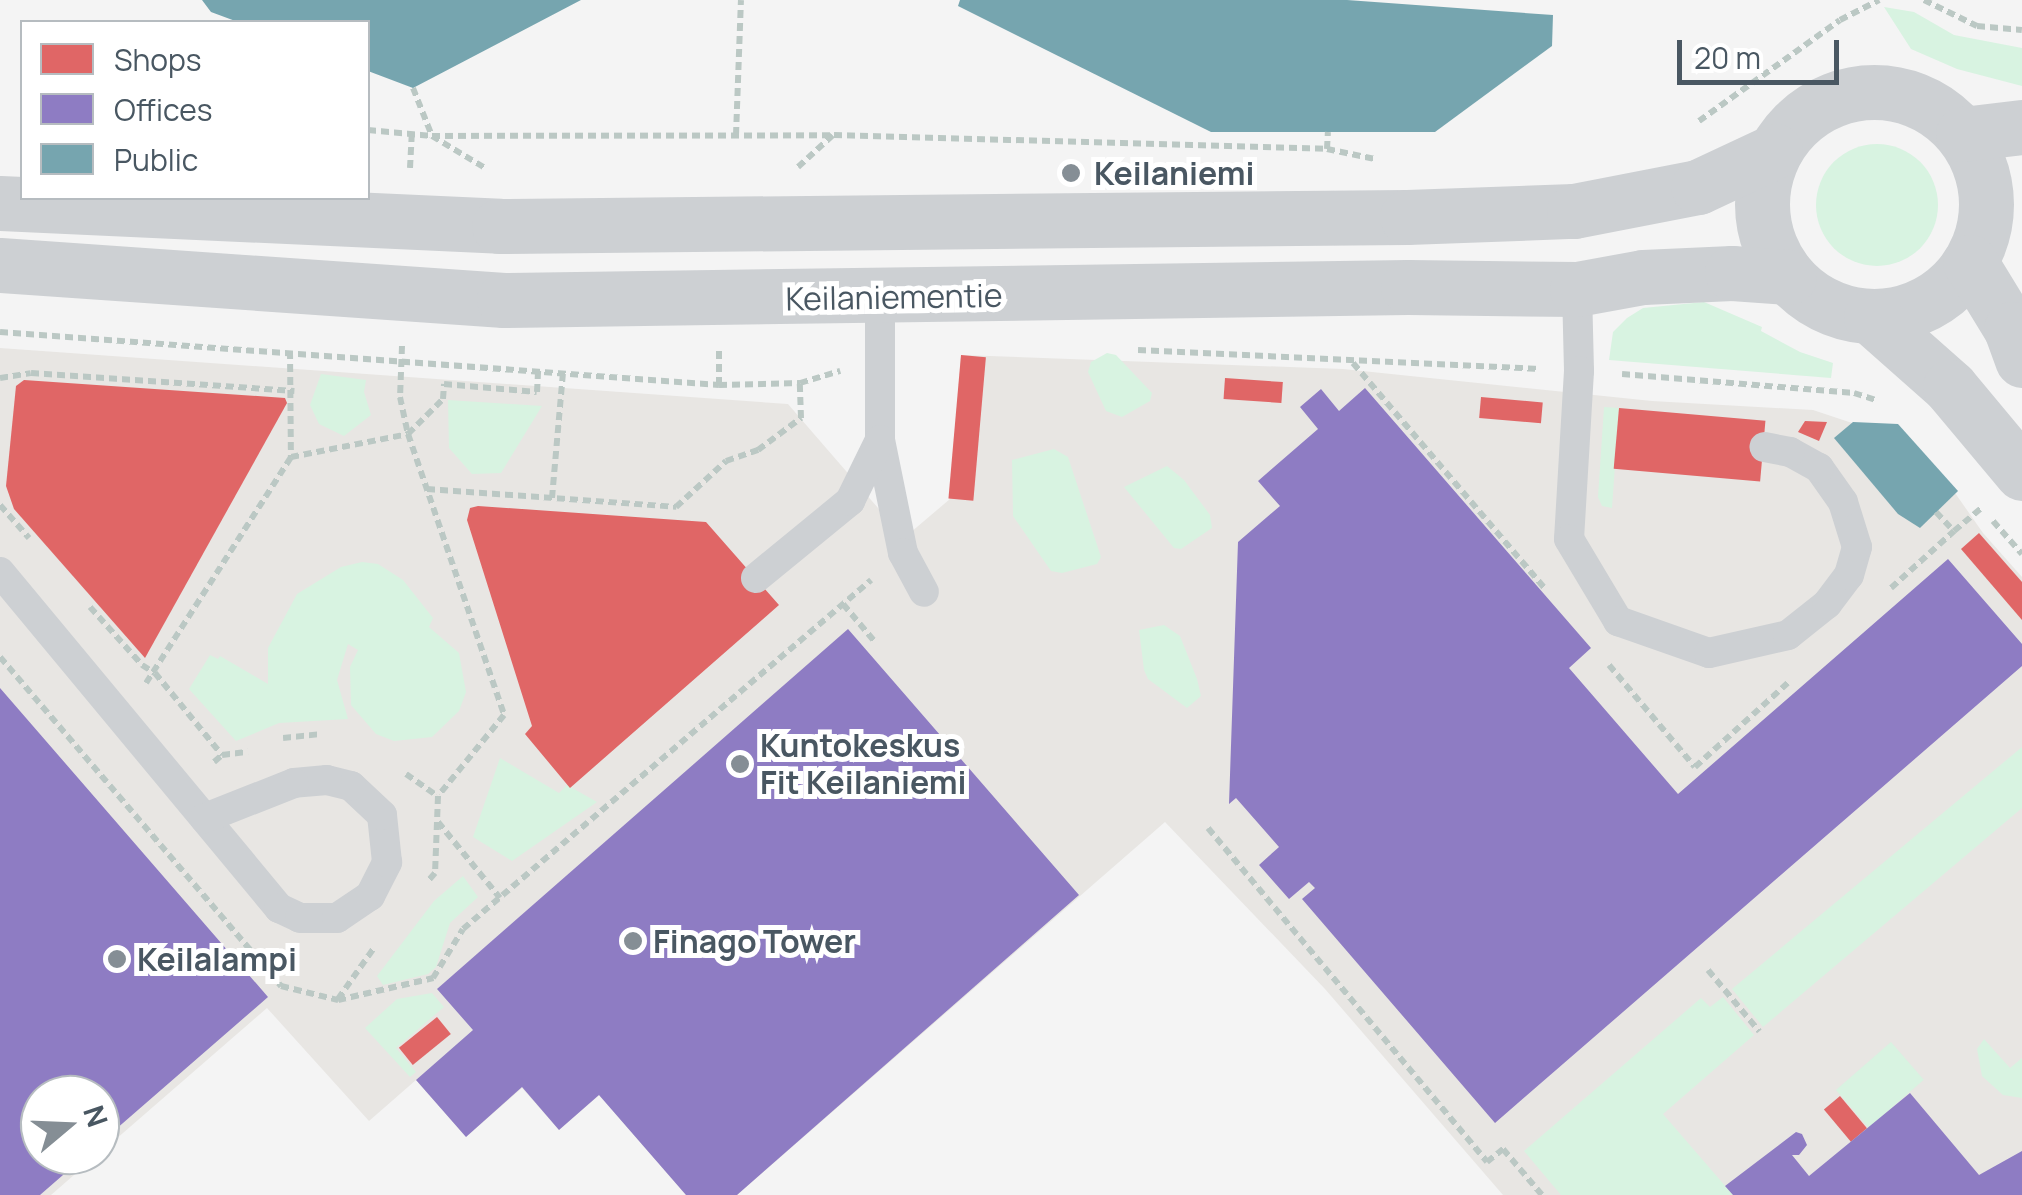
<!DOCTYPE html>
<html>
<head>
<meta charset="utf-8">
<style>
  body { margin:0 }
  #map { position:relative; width:2022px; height:1195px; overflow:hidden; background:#f4f4f4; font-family:Manrope,sans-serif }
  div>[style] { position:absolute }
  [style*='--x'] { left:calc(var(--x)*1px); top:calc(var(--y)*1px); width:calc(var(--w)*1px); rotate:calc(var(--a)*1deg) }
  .commercial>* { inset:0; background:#e8e6e3 }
  .green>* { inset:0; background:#d8f3e1; transform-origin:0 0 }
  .round { border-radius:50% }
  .shops>* { inset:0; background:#e06666; transform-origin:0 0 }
  .offices>* { inset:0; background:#8e7cc3 }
  .public>* { inset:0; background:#76a5af }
  .path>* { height:6px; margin-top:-3px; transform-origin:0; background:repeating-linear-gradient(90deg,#bbc8c4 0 8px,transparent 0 13px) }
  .service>* { height:30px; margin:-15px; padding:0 15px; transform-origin:15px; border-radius:15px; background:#cdd0d3 }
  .tertiary>* { height:55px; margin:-27.5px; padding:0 27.5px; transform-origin:27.5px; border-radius:27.5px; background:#cdd0d3 }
  .tertiary>.ring { margin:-27.5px; padding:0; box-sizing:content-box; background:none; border:55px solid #cdd0d3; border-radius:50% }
  .dots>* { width:28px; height:28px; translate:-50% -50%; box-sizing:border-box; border:5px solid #fff; border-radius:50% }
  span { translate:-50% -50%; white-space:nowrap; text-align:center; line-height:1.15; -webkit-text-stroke:10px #fff; paint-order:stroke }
  .poi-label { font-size:32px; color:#495762; font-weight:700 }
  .left { translate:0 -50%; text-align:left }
  .street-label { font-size:32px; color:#495762 }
  .legend { position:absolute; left:20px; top:20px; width:350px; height:180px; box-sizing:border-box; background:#fff; border:2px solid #b6bcc0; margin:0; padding:12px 18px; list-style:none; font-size:30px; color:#495762 }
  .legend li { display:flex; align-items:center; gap:20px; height:50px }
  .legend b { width:50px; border:2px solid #b6bcc0 }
  .north { position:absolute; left:20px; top:1075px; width:100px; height:100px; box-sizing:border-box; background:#fff; border:2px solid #b6bcc0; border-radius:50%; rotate:71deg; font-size:28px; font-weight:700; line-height:40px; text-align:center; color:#495762 }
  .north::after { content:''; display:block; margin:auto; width:35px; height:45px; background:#858e95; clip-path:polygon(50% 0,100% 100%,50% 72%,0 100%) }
  .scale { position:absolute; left:1677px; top:40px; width:162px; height:45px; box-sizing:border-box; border:5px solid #495762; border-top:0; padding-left:12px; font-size:30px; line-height:35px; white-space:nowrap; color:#495762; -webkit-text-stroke:8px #fff; paint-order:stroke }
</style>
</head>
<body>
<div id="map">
  <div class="commercial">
    <div style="clip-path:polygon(0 348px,788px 404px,904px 538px,950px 499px,961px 355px,1343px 369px,1652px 401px,1813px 410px,1897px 438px,1939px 470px,1983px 533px,2022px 577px,2022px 1195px,1503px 1195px,1325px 989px,1165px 822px,737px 1195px,686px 1195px,599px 1095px,559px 1130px,522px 1088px,466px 1137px,416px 1080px,369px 1121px,267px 1008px,100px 1153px,100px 1095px,40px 1095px,40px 1155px,97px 1155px,51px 1195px,0 1195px)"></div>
  </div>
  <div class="green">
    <div style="clip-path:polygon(1884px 7px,1914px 12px,1954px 35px,2022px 48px,2022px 86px,1957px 69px,1911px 49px)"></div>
    <div class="round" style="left:1816px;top:144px;width:122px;height:122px"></div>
    <div style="clip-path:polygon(1704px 302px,1762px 327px,1761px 331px,1800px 352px,1833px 363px,1831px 378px,1609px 360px,1613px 332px,1627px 318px,1643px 308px)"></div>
    <div style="clip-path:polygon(1107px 353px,1116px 355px,1152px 393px,1150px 401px,1122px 417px,1106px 411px,1088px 372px,1091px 362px)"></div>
    <div style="clip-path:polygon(321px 374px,366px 380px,364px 392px,371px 415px,344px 436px,319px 424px,310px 405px)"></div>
    <div style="clip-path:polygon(448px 400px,542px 406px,501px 473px,472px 474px,449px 448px)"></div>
    <div style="clip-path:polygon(1604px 407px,1619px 408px,1612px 508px,1602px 506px,1598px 497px)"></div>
    <div style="clip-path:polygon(1054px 449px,1068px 457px,1101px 557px,1097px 564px,1062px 573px,1051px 571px,1013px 516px,1012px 460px)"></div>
    <div style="clip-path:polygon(1167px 466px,1184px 480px,1210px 515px,1212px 528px,1181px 549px,1174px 548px,1124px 487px)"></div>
    <div style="clip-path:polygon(362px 562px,378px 564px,403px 580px,433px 618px,429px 627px,459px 653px,466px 692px,459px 711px,432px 737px,394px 741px,376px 734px,351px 705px,350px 667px,358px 650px,348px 644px,337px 680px,348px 719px,279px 723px,236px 741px,189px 689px,210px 655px,218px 659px,220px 656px,268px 684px,268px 648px,297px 594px,341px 567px)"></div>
    <div style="clip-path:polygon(1164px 625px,1180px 636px,1197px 679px,1201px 696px,1187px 708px,1148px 679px,1144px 670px,1139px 630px)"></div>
    <div style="clip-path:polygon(2022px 747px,2022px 808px,1763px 1027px,1732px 989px)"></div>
    <div style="clip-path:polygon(500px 758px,559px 793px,567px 785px,597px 802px,512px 861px,473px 837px)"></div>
    <div style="clip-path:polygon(463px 876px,478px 897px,450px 923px,436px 967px,428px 974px,383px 985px,377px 976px,434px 901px)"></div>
    <div style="clip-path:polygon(432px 993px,444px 1007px,396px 1048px,416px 1072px,410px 1077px,365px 1028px,397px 999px)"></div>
    <div style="clip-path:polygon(1723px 997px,1754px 1035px,1663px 1114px,1733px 1195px,1561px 1195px,1524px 1151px,1701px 998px,1710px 1007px)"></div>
    <div style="clip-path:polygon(1984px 1039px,2010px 1068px,2022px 1058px,2022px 1098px,2003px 1095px,1982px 1076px,1977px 1049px)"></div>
    <div style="left:1891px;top:1042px;width:50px;height:73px;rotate:49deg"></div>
  </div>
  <div class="shops">
    <div style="left:961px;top:355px;width:25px;height:144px;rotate:5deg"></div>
    <div style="left:1225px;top:378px;width:58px;height:21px;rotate:4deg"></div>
    <div style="clip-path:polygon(24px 380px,285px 398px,287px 403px,145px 658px,14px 509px,6px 486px,16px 386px)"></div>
    <div style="left:1481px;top:397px;width:62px;height:21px;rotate:5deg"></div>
    <div style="left:1619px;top:408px;width:147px;height:61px;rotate:5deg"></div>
    <div style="clip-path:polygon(1805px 421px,1827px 422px,1819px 441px,1798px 432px)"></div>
    <div style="clip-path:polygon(478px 506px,706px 522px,779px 605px,570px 788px,525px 734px,532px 726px,467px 520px,470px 508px)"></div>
    <div style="clip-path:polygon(1979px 533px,2022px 582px,2022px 620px,1961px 549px)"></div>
    <div style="left:437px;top:1017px;width:22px;height:49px;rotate:51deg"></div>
    <div style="left:1840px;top:1096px;width:42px;height:21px;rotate:50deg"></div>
  </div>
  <div class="offices">
    <div style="clip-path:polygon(1365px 388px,1591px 648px,1569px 668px,1678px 794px,1948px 559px,2022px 644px,2022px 666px,1495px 1123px,1302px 899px,1315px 888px,1309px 882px,1289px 899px,1259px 865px,1279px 847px,1236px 798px,1229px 804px,1238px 542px,1280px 506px,1258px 481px,1318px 429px,1300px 407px,1321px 389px,1339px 411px)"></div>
    <div style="clip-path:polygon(848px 629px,1079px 895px,737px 1195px,686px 1195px,599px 1095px,559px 1130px,522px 1087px,466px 1137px,416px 1080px,473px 1030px,437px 989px)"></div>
    <div style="clip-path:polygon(0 688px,268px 997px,100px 1143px,100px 1095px,40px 1095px,40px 1155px,86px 1155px,40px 1195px,0 1195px)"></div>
    <div style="clip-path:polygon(1910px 1093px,1979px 1175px,2022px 1151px,2022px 1195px,1733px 1195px,1725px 1186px,1796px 1132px,1802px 1134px,1807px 1145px,1799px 1155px,1792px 1155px,1809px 1176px)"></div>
  </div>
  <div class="public">
    <div style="clip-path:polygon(202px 0,581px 0,413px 88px,368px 71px,368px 22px,238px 22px,211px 12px)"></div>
    <div style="clip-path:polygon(960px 0,1347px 0,1553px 15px,1552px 46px,1435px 132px,1211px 132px,958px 6px)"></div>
    <div style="clip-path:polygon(1853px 422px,1898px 424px,1958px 491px,1920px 528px,1898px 514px,1834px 438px)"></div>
  </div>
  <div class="path">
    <div style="--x:1924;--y:0;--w:59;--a:26.1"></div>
    <div style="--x:1977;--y:26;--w:45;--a:5.1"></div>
    <div style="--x:413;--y:88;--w:52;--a:68.4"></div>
    <div style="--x:432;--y:136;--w:62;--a:31.1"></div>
    <div style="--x:1699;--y:121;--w:173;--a:-35.6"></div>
    <div style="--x:1840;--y:20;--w:44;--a:-27.1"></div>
    <div style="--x:368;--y:130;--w:64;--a:5.4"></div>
    <div style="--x:432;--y:136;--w:402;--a:-0.1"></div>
    <div style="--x:834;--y:135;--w:493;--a:1.6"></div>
    <div style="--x:1327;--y:149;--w:49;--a:11.8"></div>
    <div style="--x:736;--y:135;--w:135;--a:-87.9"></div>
    <div style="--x:1327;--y:149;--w:17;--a:-87"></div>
    <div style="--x:798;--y:167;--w:47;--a:-42.4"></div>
    <div style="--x:410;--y:168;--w:34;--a:-87"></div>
    <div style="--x:0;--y:332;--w:721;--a:4.22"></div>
    <div style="--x:719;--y:385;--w:81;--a:-1.4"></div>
    <div style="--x:800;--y:383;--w:42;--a:-16.7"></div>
    <div style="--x:402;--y:346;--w:51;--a:92.2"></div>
    <div style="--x:400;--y:397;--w:38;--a:78"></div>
    <div style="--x:408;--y:434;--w:297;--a:71.1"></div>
    <div style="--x:504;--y:715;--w:104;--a:129.2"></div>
    <div style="--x:438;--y:796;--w:77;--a:92.2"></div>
    <div style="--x:435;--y:873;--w:9;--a:131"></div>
    <div style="--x:1138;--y:350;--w:402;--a:2.7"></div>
    <div style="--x:290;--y:351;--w:106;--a:89.5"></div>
    <div style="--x:1353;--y:363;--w:298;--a:49.6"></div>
    <div style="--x:1622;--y:374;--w:233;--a:4.7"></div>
    <div style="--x:1854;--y:393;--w:25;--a:18"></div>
    <div style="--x:0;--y:378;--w:31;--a:-9"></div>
    <div style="--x:31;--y:373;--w:264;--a:3.9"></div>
    <div style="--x:719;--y:385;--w:34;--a:-90"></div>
    <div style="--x:427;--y:489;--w:250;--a:4.1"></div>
    <div style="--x:676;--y:507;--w:68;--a:-42.6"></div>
    <div style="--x:726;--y:461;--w:34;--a:-19"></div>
    <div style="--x:758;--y:450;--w:54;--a:-36.7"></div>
    <div style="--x:801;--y:418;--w:35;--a:-92"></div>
    <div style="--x:552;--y:498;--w:127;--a:-85"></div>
    <div style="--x:0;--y:505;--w:44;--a:48.7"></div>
    <div style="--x:1936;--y:512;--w:26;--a:47"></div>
    <div style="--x:1954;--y:531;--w:35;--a:-40"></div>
    <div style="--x:1993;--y:521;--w:44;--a:48.7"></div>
    <div style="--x:1891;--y:588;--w:85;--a:-42.1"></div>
    <div style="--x:843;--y:604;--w:51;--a:49.8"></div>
    <div style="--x:90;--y:607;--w:78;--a:48.1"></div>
    <div style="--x:142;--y:665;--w:15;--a:32"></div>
    <div style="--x:155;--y:673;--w:106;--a:50.7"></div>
    <div style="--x:0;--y:657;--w:433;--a:49.5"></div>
    <div style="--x:281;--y:986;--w:59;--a:13.8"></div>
    <div style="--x:338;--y:1000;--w:98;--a:-13"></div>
    <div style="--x:433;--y:978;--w:57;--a:-58.5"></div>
    <div style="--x:463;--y:929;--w:537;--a:-40.54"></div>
    <div style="--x:1609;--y:665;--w:133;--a:49.9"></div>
    <div style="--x:1695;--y:767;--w:128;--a:-42.2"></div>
    <div style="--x:146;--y:683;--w:269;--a:-57.3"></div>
    <div style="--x:291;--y:457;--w:119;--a:-11.1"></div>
    <div style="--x:408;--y:434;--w:49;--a:-45"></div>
    <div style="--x:443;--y:399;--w:15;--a:-86"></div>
    <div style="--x:444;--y:384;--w:93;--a:4.9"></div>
    <div style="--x:537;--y:392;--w:22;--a:-87"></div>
    <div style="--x:283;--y:738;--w:37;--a:-6"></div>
    <div style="--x:214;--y:762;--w:11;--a:-41"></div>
    <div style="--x:222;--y:755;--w:26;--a:-7"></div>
    <div style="--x:406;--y:774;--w:39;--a:35"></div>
    <div style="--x:438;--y:822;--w:98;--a:50.8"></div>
    <div style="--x:1208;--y:828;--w:435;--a:50.1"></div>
    <div style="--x:1487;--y:1162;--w:21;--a:-39"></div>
    <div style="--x:1503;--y:1149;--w:60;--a:49.7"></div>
    <div style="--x:1708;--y:970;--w:80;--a:50.1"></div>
    <div style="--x:338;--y:999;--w:62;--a:-54.8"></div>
  </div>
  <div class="service">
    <div style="--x:1577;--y:289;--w:82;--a:88.6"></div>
    <div style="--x:1579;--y:371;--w:168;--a:93.4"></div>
    <div style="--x:1569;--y:539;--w:96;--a:59.1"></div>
    <div style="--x:1618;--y:621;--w:96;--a:19.4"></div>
    <div style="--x:1709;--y:653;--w:81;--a:-12.8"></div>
    <div style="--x:1788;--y:635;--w:50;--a:-38.5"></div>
    <div style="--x:1827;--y:604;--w:36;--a:-53"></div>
    <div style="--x:1849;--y:575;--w:29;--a:-74"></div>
    <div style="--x:1857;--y:547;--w:47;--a:-107.3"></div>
    <div style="--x:1843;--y:502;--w:42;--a:-125.2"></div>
    <div style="--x:1819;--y:468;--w:33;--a:-151"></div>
    <div style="--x:1790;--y:452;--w:26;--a:-169"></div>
    <div style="--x:880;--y:298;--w:142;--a:90"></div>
    <div style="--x:880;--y:440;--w:115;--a:78.5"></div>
    <div style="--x:903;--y:553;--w:44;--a:61.7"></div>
    <div style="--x:0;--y:572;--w:437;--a:50.3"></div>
    <div style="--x:279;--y:908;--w:23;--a:25"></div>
    <div style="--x:300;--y:918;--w:37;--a:0"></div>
    <div style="--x:337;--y:918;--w:40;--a:-34"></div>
    <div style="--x:370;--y:896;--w:38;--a:-63"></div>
    <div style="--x:387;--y:862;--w:47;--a:-96.1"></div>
    <div style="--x:382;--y:815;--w:42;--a:-136.9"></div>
    <div style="--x:351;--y:786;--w:25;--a:-166"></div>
    <div style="--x:327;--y:780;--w:33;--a:175"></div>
    <div style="--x:294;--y:783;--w:96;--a:158.5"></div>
    <div style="--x:756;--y:578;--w:122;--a:-39.3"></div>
    <div style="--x:850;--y:501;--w:68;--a:-63.8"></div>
  </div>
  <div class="tertiary">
    <div class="ring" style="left:1762px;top:92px;width:169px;height:169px"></div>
    <div style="--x:1963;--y:134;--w:59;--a:-6.8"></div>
    <div style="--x:0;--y:203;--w:500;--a:2.6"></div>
    <div style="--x:499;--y:226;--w:908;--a:-0.57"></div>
    <div style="--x:1407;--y:217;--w:167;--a:-2.1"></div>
    <div style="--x:1574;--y:211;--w:126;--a:-11"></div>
    <div style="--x:1698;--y:187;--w:85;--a:-25.1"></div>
    <div style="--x:1970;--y:262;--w:79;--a:58.5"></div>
    <div style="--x:2011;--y:329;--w:33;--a:70"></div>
    <div style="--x:0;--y:265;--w:505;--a:3.97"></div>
    <div style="--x:504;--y:300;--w:904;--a:-0.82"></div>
    <div style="--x:1408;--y:287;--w:169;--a:0.7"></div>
    <div style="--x:1577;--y:289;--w:67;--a:-10.3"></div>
    <div style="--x:1643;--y:277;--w:89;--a:-2.6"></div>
    <div style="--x:1732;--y:273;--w:57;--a:4"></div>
    <div style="--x:1871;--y:317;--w:106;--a:41.5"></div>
    <div style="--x:1950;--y:387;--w:112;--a:50.1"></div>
  </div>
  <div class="dots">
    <div style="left:1071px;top:173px;background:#858e95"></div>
    <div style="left:740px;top:764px;background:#858e95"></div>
    <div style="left:633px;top:941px;background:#858e95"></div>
    <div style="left:117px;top:959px;background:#858e95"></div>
  </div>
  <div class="poi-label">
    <span class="left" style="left:1094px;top:173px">Keilaniemi</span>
    <span class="left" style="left:760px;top:764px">Kuntokeskus<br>Fit Keilaniemi</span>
    <span class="left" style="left:653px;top:941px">Finago Tower</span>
    <span class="left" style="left:137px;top:959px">Keilalampi</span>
  </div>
  <div class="street-label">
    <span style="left:894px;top:297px;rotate:-1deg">Keilaniementie</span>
  </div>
  <ul class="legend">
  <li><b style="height:28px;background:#e06666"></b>Shops</li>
  <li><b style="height:28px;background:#8e7cc3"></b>Offices</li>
  <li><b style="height:28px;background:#76a5af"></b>Public</li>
  </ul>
  <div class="north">N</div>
  <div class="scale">20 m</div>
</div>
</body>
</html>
